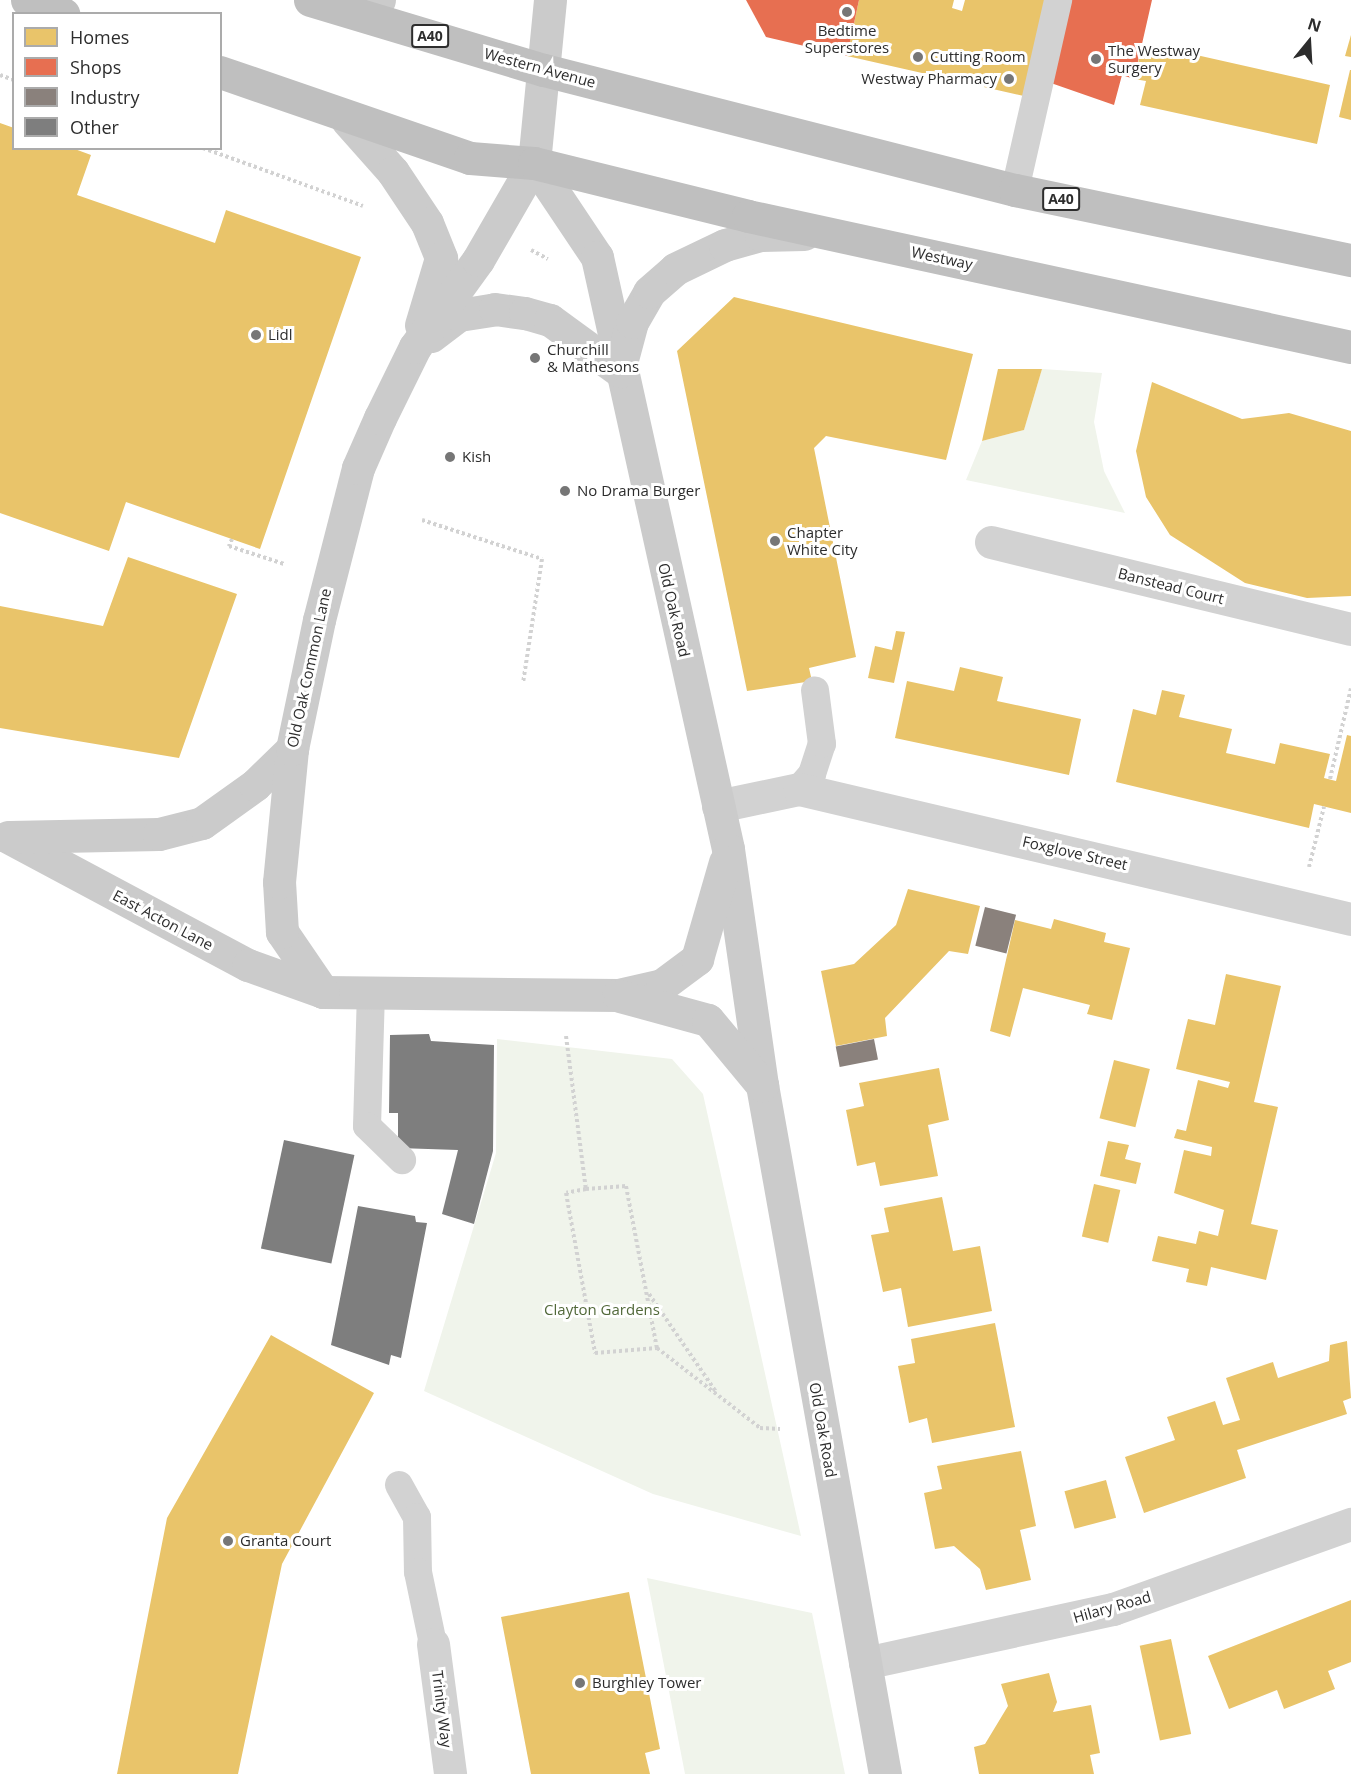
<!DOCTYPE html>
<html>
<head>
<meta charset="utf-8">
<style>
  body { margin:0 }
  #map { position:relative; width:1351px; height:1774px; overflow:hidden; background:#fff; font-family:"Open Sans",sans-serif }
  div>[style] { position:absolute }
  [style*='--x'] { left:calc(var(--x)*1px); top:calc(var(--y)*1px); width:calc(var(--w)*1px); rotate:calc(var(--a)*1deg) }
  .green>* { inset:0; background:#f0f4eb }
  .homes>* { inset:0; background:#e9c46a; transform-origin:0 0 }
  .shops>* { inset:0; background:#e76f51 }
  .industry>* { inset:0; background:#8a817c; transform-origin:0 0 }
  .building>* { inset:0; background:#7e7e7e; transform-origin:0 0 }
  .path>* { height:4px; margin-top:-2px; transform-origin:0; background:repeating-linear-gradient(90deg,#d2d2d2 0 3px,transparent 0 6px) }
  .lane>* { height:28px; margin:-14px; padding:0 14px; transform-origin:14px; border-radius:14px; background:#d2d2d2 }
  .street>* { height:33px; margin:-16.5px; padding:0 16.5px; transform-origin:16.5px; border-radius:16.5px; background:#d2d2d2 }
  .secondary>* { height:33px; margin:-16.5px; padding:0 16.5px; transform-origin:16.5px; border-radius:16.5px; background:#cbcbcb }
  .highway>* { height:33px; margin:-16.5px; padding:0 16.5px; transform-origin:16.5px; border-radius:16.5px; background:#bfbfbf }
  .dots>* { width:16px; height:16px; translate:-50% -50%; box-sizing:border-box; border:3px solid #fff; border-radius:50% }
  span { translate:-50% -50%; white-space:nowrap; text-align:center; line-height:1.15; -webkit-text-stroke:6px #fff; paint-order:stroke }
  .shield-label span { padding:2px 4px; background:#fff; border:2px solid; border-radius:4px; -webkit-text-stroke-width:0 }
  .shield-label { font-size:14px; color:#2d2d2d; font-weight:700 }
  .poi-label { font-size:15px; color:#2d2d2d }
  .left { translate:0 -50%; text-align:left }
  .right { translate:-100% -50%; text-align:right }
  .street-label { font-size:15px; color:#2d2d2d }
  .park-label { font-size:15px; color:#52693a }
  .legend { position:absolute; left:12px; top:12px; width:210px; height:138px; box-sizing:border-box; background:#fff; border:2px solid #ababab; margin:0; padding:8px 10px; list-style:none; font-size:18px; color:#2d2d2d }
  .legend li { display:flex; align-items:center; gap:12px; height:30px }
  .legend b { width:30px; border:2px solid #ababab }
  .north { position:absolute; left:1279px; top:12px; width:60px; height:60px; -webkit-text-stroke:4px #fff; paint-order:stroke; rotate:18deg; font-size:16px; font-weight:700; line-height:24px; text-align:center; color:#2d2d2d }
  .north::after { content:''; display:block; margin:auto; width:21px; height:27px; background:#2d2d2d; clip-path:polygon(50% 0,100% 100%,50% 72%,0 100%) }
</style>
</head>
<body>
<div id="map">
  <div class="green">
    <div style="clip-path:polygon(1042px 369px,1102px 373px,1094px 422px,1104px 471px,1125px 513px,966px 480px,982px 441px,1024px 430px)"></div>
    <div style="clip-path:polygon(497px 1039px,672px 1059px,703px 1094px,801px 1536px,653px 1494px,424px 1391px,496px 1153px)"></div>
    <div style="clip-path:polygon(647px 1578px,812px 1613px,845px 1774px,685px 1774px)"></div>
  </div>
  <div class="homes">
    <div style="clip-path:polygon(859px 0,954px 0,952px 8px,962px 11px,965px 0,1045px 0,1024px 96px,847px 56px)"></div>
    <div style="clip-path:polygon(1351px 35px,1351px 57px,1345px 56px)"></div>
    <div style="clip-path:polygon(1143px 43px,1330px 85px,1317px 144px,1140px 105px,1146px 81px,1134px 79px)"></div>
    <div style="clip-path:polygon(1350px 70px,1351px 70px,1351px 120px,1339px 117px)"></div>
    <div style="clip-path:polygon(0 123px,14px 128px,14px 148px,72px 148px,91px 155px,77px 195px,215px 243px,226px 210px,361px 257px,260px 549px,126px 502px,109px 551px,0 513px)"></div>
    <div style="clip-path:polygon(734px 297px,973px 354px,946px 460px,826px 436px,814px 448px,856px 657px,809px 668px,812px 681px,747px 691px,677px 351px)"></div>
    <div style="clip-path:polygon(998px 369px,1042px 369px,1024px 430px,982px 441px)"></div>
    <div style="clip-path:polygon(1152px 382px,1242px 419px,1289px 413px,1351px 431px,1351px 596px,1307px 598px,1245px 583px,1170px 535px,1146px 497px,1136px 451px)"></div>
    <div style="clip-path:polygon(128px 557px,237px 594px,179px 758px,0 728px,0 606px,103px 626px)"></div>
    <div style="clip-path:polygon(896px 631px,905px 632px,894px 683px,868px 678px,875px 646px,892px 650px)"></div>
    <div style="clip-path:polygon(960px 667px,1003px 677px,997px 701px,1081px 719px,1069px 775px,895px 738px,907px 681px,954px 691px)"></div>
    <div style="clip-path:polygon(1162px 690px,1185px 695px,1179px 717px,1232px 729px,1226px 753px,1275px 764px,1280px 743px,1330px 754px,1324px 778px,1336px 781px,1347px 735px,1351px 736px,1351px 813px,1314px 804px,1309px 828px,1116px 782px,1133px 709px,1156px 715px)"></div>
    <div style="clip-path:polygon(908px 889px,980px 906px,968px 954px,949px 951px,885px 1018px,887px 1036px,836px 1046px,821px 971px,854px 964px,896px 925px)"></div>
    <div style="clip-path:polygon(1054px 919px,1106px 933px,1104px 942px,1130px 948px,1112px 1020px,1087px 1014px,1090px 1005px,1023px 988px,1010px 1037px,990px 1031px,1015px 920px,1051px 929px)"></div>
    <div style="clip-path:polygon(1226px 974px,1281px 986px,1254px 1102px,1278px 1107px,1251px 1224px,1278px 1230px,1266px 1280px,1211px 1267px,1207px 1286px,1186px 1282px,1189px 1269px,1152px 1261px,1158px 1236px,1196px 1244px,1199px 1231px,1218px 1236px,1224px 1210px,1174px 1193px,1184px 1150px,1211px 1156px,1212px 1147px,1174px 1138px,1177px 1129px,1186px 1131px,1198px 1080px,1228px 1088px,1230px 1082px,1176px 1069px,1188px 1019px,1215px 1025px)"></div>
    <div style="left:1114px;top:1060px;width:37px;height:60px;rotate:14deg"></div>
    <div style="clip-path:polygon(939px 1068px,949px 1120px,928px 1125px,938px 1176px,880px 1186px,875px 1162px,857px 1166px,846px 1110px,864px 1106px,859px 1083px)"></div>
    <div style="clip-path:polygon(1108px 1141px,1129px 1145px,1125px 1159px,1141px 1163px,1136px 1184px,1100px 1176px)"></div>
    <div style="left:1094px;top:1184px;width:27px;height:54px;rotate:13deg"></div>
    <div style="clip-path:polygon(942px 1197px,953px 1251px,980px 1246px,992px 1311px,908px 1327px,901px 1288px,883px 1292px,871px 1235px,889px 1232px,884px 1208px)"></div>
    <div style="clip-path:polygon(995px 1323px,1015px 1427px,932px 1443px,927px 1418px,909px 1423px,898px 1366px,915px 1363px,911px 1339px)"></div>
    <div style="clip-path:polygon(271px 1335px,374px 1393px,282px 1564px,238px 1774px,117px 1774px,167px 1518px)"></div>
    <div style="clip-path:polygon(1347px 1341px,1351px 1398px,1343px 1401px,1347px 1414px,1237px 1450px,1246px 1478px,1144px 1513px,1125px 1457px,1175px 1440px,1167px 1417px,1215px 1401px,1223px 1425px,1240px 1420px,1226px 1378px,1273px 1362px,1278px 1378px,1329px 1361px,1330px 1345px)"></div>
    <div style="clip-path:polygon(1021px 1451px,1036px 1526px,1020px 1530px,1031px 1580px,986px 1590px,980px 1569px,954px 1546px,935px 1549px,924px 1493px,942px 1489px,937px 1466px)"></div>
    <div style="left:1106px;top:1480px;width:39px;height:43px;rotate:75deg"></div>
    <div style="clip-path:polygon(629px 1592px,660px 1749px,645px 1753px,650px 1774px,531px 1774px,501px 1617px)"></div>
    <div style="clip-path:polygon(1351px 1600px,1351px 1662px,1328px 1671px,1335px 1689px,1284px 1709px,1277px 1690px,1229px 1709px,1208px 1656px)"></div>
    <div style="left:1171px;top:1639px;width:97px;height:32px;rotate:78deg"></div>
    <div style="clip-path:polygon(1049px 1673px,1057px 1702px,1053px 1712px,1091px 1705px,1100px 1753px,1090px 1755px,1094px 1774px,979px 1774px,974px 1747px,985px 1744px,1008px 1706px,1001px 1684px)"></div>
  </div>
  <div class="shops">
    <div style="clip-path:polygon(746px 0,859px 0,847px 56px,766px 37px)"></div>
    <div style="clip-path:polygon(1067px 0,1152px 0,1134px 79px,1122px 75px,1114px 105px,1048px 82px)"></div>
  </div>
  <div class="industry">
    <div style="left:985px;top:907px;width:32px;height:40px;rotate:14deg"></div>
    <div style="left:874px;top:1039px;width:21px;height:39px;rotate:79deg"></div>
  </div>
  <div class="building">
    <div style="clip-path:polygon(429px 1034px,431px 1041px,494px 1045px,493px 1151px,474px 1224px,442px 1214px,458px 1150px,398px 1148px,398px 1113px,389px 1113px,390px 1035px)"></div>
    <div style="left:284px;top:1140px;width:72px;height:111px;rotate:12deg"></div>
    <div style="clip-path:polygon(358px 1206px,415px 1216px,416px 1222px,427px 1223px,401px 1358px,391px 1355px,389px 1365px,331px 1345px)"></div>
  </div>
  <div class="path">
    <div style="--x:0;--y:75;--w:15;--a:20"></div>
    <div style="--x:203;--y:148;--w:170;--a:19.9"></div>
    <div style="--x:531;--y:250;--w:19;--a:28"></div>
    <div style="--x:422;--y:520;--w:126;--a:18"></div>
    <div style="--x:542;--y:559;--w:125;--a:98.7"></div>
    <div style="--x:232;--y:539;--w:8;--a:113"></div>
    <div style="--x:229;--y:546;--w:58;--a:18.1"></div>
    <div style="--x:1330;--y:779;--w:93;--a:-77"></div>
    <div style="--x:1309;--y:867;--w:62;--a:-76"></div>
    <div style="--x:566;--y:1036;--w:154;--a:82.6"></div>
    <div style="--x:586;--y:1189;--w:20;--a:169"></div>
    <div style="--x:566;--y:1193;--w:163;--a:79.7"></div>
    <div style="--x:595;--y:1353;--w:62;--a:-4.6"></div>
    <div style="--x:657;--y:1348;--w:130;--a:37.8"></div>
    <div style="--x:760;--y:1428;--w:20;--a:3"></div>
    <div style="--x:586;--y:1189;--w:40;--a:-4.3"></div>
    <div style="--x:626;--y:1186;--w:165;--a:79.2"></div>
    <div style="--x:649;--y:1294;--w:119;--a:55.6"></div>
  </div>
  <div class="lane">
    <div style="--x:1015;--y:190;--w:195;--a:-77.2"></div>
    <div style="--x:799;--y:789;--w:20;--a:-49"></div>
    <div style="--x:812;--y:774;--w:32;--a:-72"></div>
    <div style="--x:822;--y:744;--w:54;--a:-97.4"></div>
    <div style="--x:371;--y:992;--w:134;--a:91.7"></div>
    <div style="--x:367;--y:1126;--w:49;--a:44.2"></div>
    <div style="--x:399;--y:1485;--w:37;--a:61"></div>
    <div style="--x:417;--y:1517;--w:55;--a:89"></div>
    <div style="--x:418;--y:1572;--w:74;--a:78.2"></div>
  </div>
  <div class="street">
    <div style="--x:991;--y:542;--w:370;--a:13.6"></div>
    <div style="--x:718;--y:806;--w:83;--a:-11.9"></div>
    <div style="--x:799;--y:789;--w:567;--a:13.25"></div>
    <div style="--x:433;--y:1644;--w:131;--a:82.5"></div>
    <div style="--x:865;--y:1663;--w:254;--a:-12.3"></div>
    <div style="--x:1113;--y:1609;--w:253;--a:-19.7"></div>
  </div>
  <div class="secondary">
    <div style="--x:326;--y:2;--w:53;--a:-2.2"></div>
    <div style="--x:347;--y:120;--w:69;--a:48.5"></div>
    <div style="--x:393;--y:172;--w:61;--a:56.3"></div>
    <div style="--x:427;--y:223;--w:38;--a:68"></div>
    <div style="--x:441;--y:258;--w:70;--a:106.6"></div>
    <div style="--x:534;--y:163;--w:113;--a:56.2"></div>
    <div style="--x:597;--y:257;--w:606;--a:77.52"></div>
    <div style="--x:728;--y:849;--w:238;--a:81.8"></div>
    <div style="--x:762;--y:1085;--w:700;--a:79.88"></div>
    <div style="--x:431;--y:336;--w:35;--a:-37"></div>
    <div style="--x:459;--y:315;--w:36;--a:-9"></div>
    <div style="--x:495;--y:309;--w:30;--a:8"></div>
    <div style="--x:525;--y:313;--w:26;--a:16"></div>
    <div style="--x:550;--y:320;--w:87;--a:36.1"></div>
    <div style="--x:621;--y:363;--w:42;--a:-75"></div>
    <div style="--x:632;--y:322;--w:34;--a:-60"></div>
    <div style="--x:649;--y:292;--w:35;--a:-41"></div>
    <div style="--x:675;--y:269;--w:55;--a:-25.6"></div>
    <div style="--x:725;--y:245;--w:37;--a:-16"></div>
    <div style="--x:761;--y:235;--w:43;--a:-1.3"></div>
    <div style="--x:8;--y:837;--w:272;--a:28.1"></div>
    <div style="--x:248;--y:965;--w:80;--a:19.8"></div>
    <div style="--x:323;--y:992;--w:295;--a:0.6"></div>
    <div style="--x:618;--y:995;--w:45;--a:-12.8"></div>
    <div style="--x:662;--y:985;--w:44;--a:-36.6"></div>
    <div style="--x:697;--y:959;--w:101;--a:-73.9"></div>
    <div style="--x:10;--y:837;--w:149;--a:-1.2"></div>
    <div style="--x:159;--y:834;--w:44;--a:-14.3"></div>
    <div style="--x:202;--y:823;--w:65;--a:-35.6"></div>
    <div style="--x:255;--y:785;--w:52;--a:-44.2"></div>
    <div style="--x:323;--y:992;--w:73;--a:-124.3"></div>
    <div style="--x:282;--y:932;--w:50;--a:-93.4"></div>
    <div style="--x:279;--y:882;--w:134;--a:-84.4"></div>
    <div style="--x:292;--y:749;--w:132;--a:-78.2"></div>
    <div style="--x:319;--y:620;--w:157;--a:-75.6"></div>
    <div style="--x:358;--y:468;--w:55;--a:-66.3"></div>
    <div style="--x:380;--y:418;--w:79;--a:-63.8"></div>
    <div style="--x:415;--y:347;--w:107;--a:-54.1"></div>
    <div style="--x:478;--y:260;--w:112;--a:-60"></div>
    <div style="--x:534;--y:163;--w:164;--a:-84.4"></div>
    <div style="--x:620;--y:996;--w:91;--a:15.3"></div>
    <div style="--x:708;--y:1020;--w:85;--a:50.3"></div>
  </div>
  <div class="highway">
    <div style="--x:27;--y:0;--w:39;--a:21"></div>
    <div style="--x:310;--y:0;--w:244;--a:16.7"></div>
    <div style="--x:544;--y:70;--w:486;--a:14.3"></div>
    <div style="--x:1015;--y:190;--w:343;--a:11.8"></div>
    <div style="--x:220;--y:72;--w:264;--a:19"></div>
    <div style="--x:470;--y:158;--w:64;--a:4.5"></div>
    <div style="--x:534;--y:163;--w:220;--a:13.9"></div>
    <div style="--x:748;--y:216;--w:617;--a:12.26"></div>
  </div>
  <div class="dots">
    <div style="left:847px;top:12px;background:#767676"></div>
    <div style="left:918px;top:57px;background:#767676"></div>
    <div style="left:1096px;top:59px;background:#767676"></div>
    <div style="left:1009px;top:79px;background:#767676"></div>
    <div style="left:256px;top:335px;background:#767676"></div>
    <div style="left:535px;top:358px;background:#767676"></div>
    <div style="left:450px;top:457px;background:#767676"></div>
    <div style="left:565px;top:491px;background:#767676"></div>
    <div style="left:775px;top:541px;background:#767676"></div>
    <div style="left:228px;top:1541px;background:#767676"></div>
    <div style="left:580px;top:1683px;background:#767676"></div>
  </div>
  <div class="shield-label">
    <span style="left:430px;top:36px">A40</span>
    <span style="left:1061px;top:199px">A40</span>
  </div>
  <div class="poi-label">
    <span style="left:847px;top:39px">Bedtime<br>Superstores</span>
    <span class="left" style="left:1108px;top:59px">The Westway<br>Surgery</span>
    <span class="left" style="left:930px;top:57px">Cutting Room</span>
    <span class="right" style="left:997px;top:79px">Westway Pharmacy</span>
    <span class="left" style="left:268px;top:335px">Lidl</span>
    <span class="left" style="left:547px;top:358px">Churchill<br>&amp; Mathesons</span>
    <span class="left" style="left:462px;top:457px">Kish</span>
    <span class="left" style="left:577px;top:491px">No Drama Burger</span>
    <span class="left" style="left:787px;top:541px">Chapter<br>White City</span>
    <span class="left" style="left:240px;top:1541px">Granta Court</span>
    <span class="left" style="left:592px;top:1683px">Burghley Tower</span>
  </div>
  <div class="street-label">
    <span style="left:540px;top:68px;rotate:15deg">Western Avenue</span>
    <span style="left:942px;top:258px;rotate:12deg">Westway</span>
    <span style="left:1171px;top:586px;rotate:14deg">Banstead Court</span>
    <span style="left:674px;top:610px;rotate:77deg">Old Oak Road</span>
    <span style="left:309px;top:668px;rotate:-78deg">Old Oak Common Lane</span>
    <span style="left:1075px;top:853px;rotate:13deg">Foxglove Street</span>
    <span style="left:163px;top:920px;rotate:28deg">East Acton Lane</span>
    <span style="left:823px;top:1430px;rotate:80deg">Old Oak Road</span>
    <span style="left:1112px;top:1607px;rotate:-16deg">Hilary Road</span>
    <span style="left:442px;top:1709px;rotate:83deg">Trinity Way</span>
  </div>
  <div class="park-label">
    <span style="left:602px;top:1310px">Clayton Gardens</span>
  </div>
  <ul class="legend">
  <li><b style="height:16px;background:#e9c46a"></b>Homes</li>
  <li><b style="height:16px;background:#e76f51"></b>Shops</li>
  <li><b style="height:16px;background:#8a817c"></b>Industry</li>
  <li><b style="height:16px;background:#7e7e7e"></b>Other</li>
  </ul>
  <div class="north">N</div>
</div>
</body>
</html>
